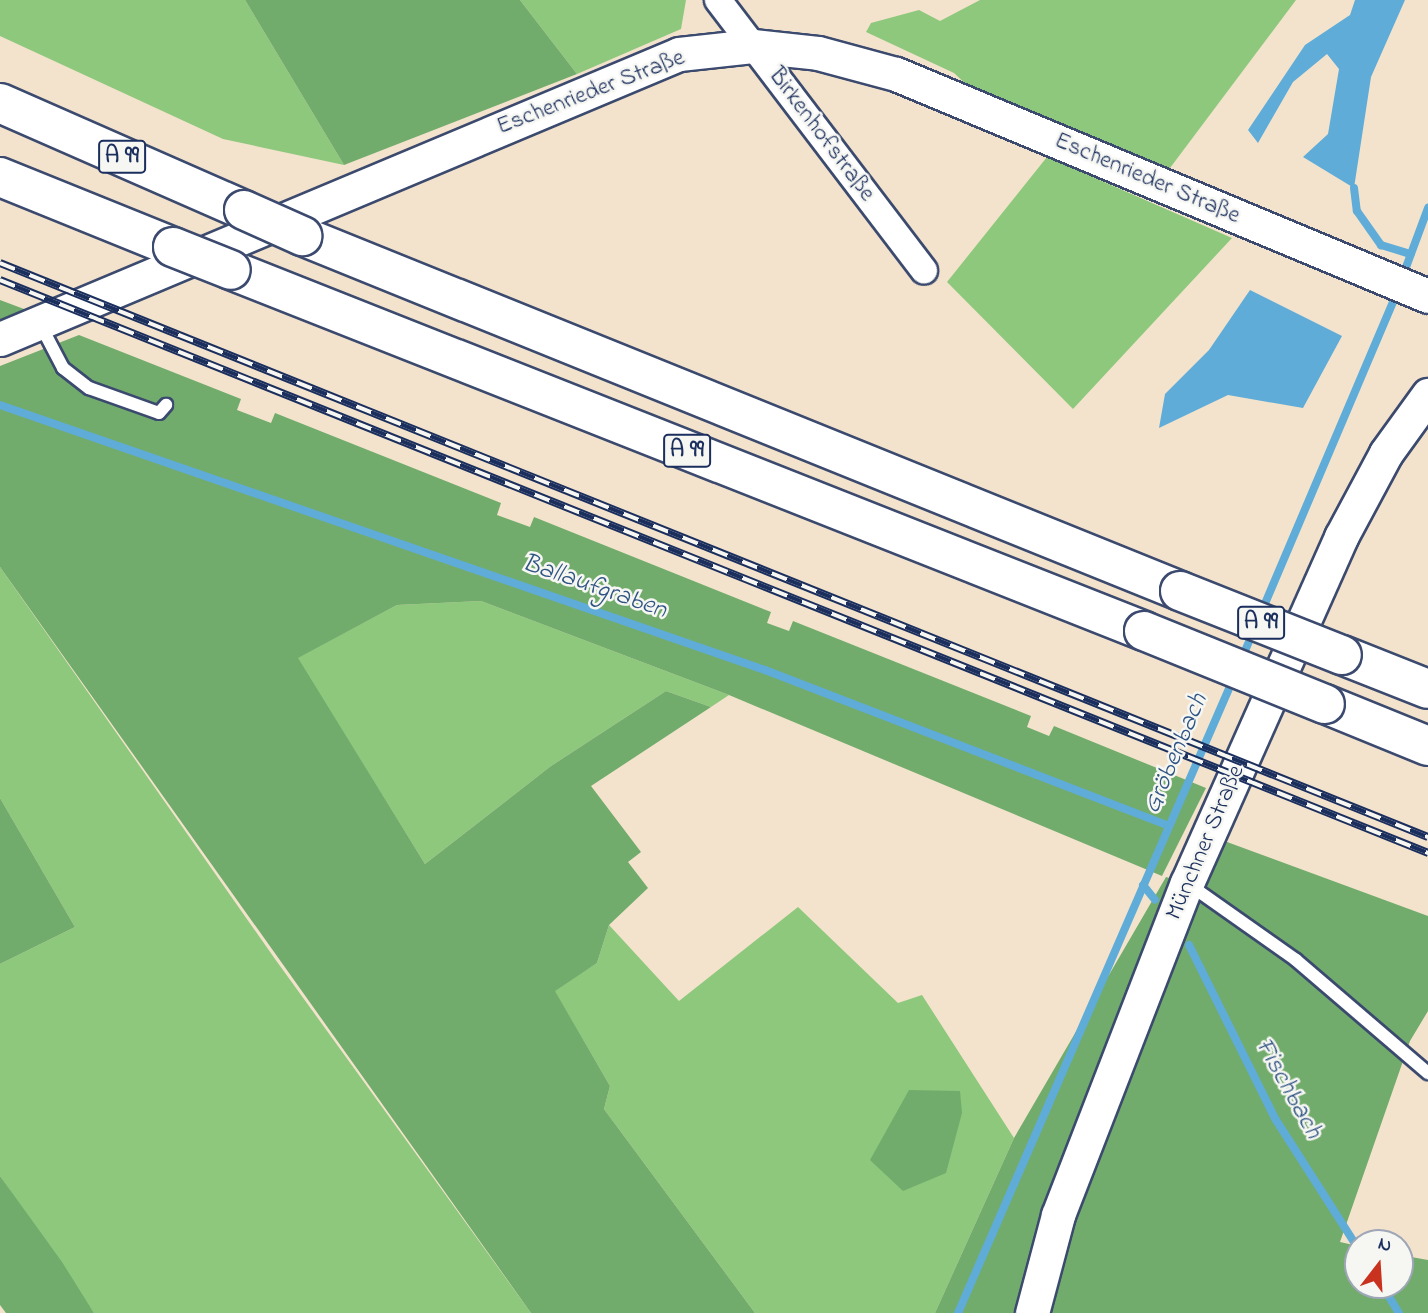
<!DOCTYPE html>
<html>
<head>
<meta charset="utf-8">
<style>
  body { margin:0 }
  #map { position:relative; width:1428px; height:1313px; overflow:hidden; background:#f3e3cc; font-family:"Indie Flower",sans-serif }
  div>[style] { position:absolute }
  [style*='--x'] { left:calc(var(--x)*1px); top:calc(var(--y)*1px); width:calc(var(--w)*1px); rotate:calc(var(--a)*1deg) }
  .green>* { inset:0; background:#8dc87d }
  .forest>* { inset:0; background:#72ac6c }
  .water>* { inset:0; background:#5facd8 }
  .stream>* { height:8px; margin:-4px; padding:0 4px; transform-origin:4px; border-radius:4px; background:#5facd8 }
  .roads { filter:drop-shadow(2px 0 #3b4a6e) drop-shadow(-2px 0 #3b4a6e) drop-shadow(0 2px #3b4a6e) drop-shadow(0 -2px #3b4a6e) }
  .service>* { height:12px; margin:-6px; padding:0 6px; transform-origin:6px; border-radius:6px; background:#fff }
  .minor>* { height:26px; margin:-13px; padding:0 13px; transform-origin:13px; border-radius:13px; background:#fff }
  .tertiary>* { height:33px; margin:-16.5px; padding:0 16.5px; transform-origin:16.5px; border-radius:16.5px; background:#fff }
  .motorway>* { height:38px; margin:-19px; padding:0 19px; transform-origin:19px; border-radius:19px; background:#fff }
  .rail>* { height:8px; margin-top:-4px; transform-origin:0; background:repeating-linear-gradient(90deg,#f6f6f2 0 16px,#1b2f5e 0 32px); box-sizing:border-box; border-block:2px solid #1b2f5e }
  .bridges { filter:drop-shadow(2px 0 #3b4a6e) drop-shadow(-2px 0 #3b4a6e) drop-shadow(0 2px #3b4a6e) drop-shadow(0 -2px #3b4a6e) }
  .motorway-bridge>* { height:38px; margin:-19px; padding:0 19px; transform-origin:19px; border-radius:19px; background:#fff }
  span { translate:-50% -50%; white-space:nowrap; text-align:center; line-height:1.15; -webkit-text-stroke:5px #f6f6f2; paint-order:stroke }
  .shield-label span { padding:2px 5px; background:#f6f6f2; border:2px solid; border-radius:5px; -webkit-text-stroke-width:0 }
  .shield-label { font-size:23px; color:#1b2f5e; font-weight:700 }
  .street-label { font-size:24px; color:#1b2f5e }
  .water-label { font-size:26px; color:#2f5483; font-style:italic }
  .north { position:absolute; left:1344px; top:1229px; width:70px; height:70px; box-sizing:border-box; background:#f6f6f2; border:2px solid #9ea6b7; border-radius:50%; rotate:17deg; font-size:19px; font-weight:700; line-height:28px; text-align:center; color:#1b2f5e }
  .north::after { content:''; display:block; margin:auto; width:24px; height:32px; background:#c8321e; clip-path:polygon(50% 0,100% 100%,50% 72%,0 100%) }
</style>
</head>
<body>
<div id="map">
  <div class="green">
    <div style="clip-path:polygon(0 0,245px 0,344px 165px,223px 139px,0 36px)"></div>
    <div style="clip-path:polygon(520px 0,686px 0,681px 29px,577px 74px)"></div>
    <div style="clip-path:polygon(980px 0,1296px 0,1164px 176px,980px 97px,954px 73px,866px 32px,871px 23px,919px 10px,940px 21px)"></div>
    <div style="clip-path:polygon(1047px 157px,1232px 238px,1073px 409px,947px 282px)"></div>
    <div style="clip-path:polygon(0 567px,275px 959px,531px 1313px,94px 1313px,0 1176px,0 964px,75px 927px,0 798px)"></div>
    <div style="clip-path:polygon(481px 601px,729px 695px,711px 707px,666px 691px,551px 766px,425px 864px,297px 658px,397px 605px)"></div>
    <div style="clip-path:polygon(798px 907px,898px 1003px,922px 995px,1014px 1138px,935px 1313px,755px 1313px,604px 1109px,610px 1086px,554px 990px,597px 963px,609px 925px,679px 1001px)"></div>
  </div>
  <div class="forest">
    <div style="clip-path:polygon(245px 0,520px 0,577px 74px,344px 165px)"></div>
    <div style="clip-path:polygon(0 300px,32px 312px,0 322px)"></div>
    <div style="clip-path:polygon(79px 335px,241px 399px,237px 410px,271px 423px,275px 413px,501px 503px,497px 515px,530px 527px,534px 517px,771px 612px,767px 623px,789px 631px,793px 621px,1031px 716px,1027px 727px,1049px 736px,1054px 726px,1206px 788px,1162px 876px,729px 695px,481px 601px,397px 605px,298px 658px,425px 864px,551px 766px,666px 691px,711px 707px,591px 786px,641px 852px,628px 862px,648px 888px,609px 925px,597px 963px,555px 991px,610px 1086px,604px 1109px,755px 1313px,531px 1313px,0 567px,0 366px)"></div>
    <div style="clip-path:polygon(0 798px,75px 927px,0 964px)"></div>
    <div style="clip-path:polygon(1208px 835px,1428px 916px,1428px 1011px,1410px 1041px,1340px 1242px,1358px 1246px,1358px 1285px,1400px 1285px,1400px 1255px,1428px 1260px,1428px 1313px,935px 1313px,1014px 1138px,1166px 877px,1187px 883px)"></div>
    <div style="clip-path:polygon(909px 1090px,960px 1091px,962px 1113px,946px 1173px,903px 1191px,870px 1160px)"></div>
    <div style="clip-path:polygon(0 1176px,62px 1262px,94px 1313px,6px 1313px,0 1305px)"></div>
  </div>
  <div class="water">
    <div style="clip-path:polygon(1355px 0,1405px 0,1371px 77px,1354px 188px,1303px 157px,1328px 134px,1339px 69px,1327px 54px,1293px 82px,1258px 143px,1248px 130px,1305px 45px,1350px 15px)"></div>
    <div style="clip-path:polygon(1250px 290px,1342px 336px,1303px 408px,1228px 395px,1159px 428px,1165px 394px,1209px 350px)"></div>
  </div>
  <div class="stream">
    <div style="--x:1354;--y:188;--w:23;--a:83"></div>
    <div style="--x:1357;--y:211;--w:42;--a:54.8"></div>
    <div style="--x:1381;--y:245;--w:31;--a:17"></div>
    <div style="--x:1402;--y:278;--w:75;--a:-69.6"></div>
    <div style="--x:0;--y:405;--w:810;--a:19.11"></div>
    <div style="--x:765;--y:670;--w:433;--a:21.1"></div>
    <div style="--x:1261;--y:613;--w:351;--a:-67"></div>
    <div style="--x:1242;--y:658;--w:28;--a:-67"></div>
    <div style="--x:1143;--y:885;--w:19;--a:51"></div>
    <div style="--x:1189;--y:945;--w:195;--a:63.6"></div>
    <div style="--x:1276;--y:1120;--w:152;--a:57.4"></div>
    <div style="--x:1382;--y:1285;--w:33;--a:59"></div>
    <div style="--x:958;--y:1313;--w:693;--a:-66.54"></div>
  </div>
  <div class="roads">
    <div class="service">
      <div style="--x:40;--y:324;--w:50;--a:62.4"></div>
      <div style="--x:63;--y:368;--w:33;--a:38"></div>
      <div style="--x:89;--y:388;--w:74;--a:19.7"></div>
      <div style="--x:159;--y:413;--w:11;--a:-49"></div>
      <div style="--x:1187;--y:883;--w:133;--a:35.2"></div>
      <div style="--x:1296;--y:960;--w:174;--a:40.6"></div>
    </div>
    <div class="minor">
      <div style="--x:718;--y:0;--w:340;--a:52.7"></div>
    </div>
    <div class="tertiary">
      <div style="--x:0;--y:339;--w:736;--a:-22.77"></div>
      <div style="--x:679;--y:54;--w:74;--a:-6.2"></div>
      <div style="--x:753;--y:46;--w:65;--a:6.1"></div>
      <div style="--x:818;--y:53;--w:81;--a:15.1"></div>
      <div style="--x:896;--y:74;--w:576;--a:22.65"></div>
      <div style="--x:1032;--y:1313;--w:101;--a:-75.1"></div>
      <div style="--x:1058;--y:1215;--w:356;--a:-68.8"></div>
      <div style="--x:1187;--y:883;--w:379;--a:-66"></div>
      <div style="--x:1341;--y:537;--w:95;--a:-61.8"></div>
      <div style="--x:1386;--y:453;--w:72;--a:-54.1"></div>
    </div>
    <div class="motorway">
      <div style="--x:0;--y:103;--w:266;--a:23.7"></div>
      <div style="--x:0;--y:177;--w:187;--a:22"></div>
      <div style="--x:302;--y:236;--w:947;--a:22.01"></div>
      <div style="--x:231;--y:270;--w:982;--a:21.57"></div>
      <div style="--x:1342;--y:655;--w:92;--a:21.6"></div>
      <div style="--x:1325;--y:704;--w:111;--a:22.2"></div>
    </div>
  </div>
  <div class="rail">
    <div style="--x:0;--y:263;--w:1539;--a:21.9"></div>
    <div style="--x:0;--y:280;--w:1539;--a:21.86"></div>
  </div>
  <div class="bridges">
    <div class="motorway-bridge">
      <div style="--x:244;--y:210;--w:64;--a:24.1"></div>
      <div style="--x:173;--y:247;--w:62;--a:21.6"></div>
      <div style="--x:1180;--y:591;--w:174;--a:21.6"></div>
      <div style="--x:1144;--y:631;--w:195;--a:22"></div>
    </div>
  </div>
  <div class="shield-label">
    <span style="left:122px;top:157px">A 99</span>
    <span style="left:687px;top:451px">A 99</span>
    <span style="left:1261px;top:623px">A 99</span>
  </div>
  <div class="street-label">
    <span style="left:591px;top:93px;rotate:-21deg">Eschenrieder Straße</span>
    <span style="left:821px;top:135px;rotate:53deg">Birkenhofstraße</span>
    <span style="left:1147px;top:179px;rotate:23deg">Eschenrieder Straße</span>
    <span style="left:1206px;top:843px;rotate:-67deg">Münchner Straße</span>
  </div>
  <div class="water-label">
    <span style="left:594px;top:588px;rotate:19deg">Ballaufgraben</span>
    <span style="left:1177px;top:754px;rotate:-67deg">Gröbenbach</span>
    <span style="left:1287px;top:1089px;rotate:61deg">Fischbach</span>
  </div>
  <div class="north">N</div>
</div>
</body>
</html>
